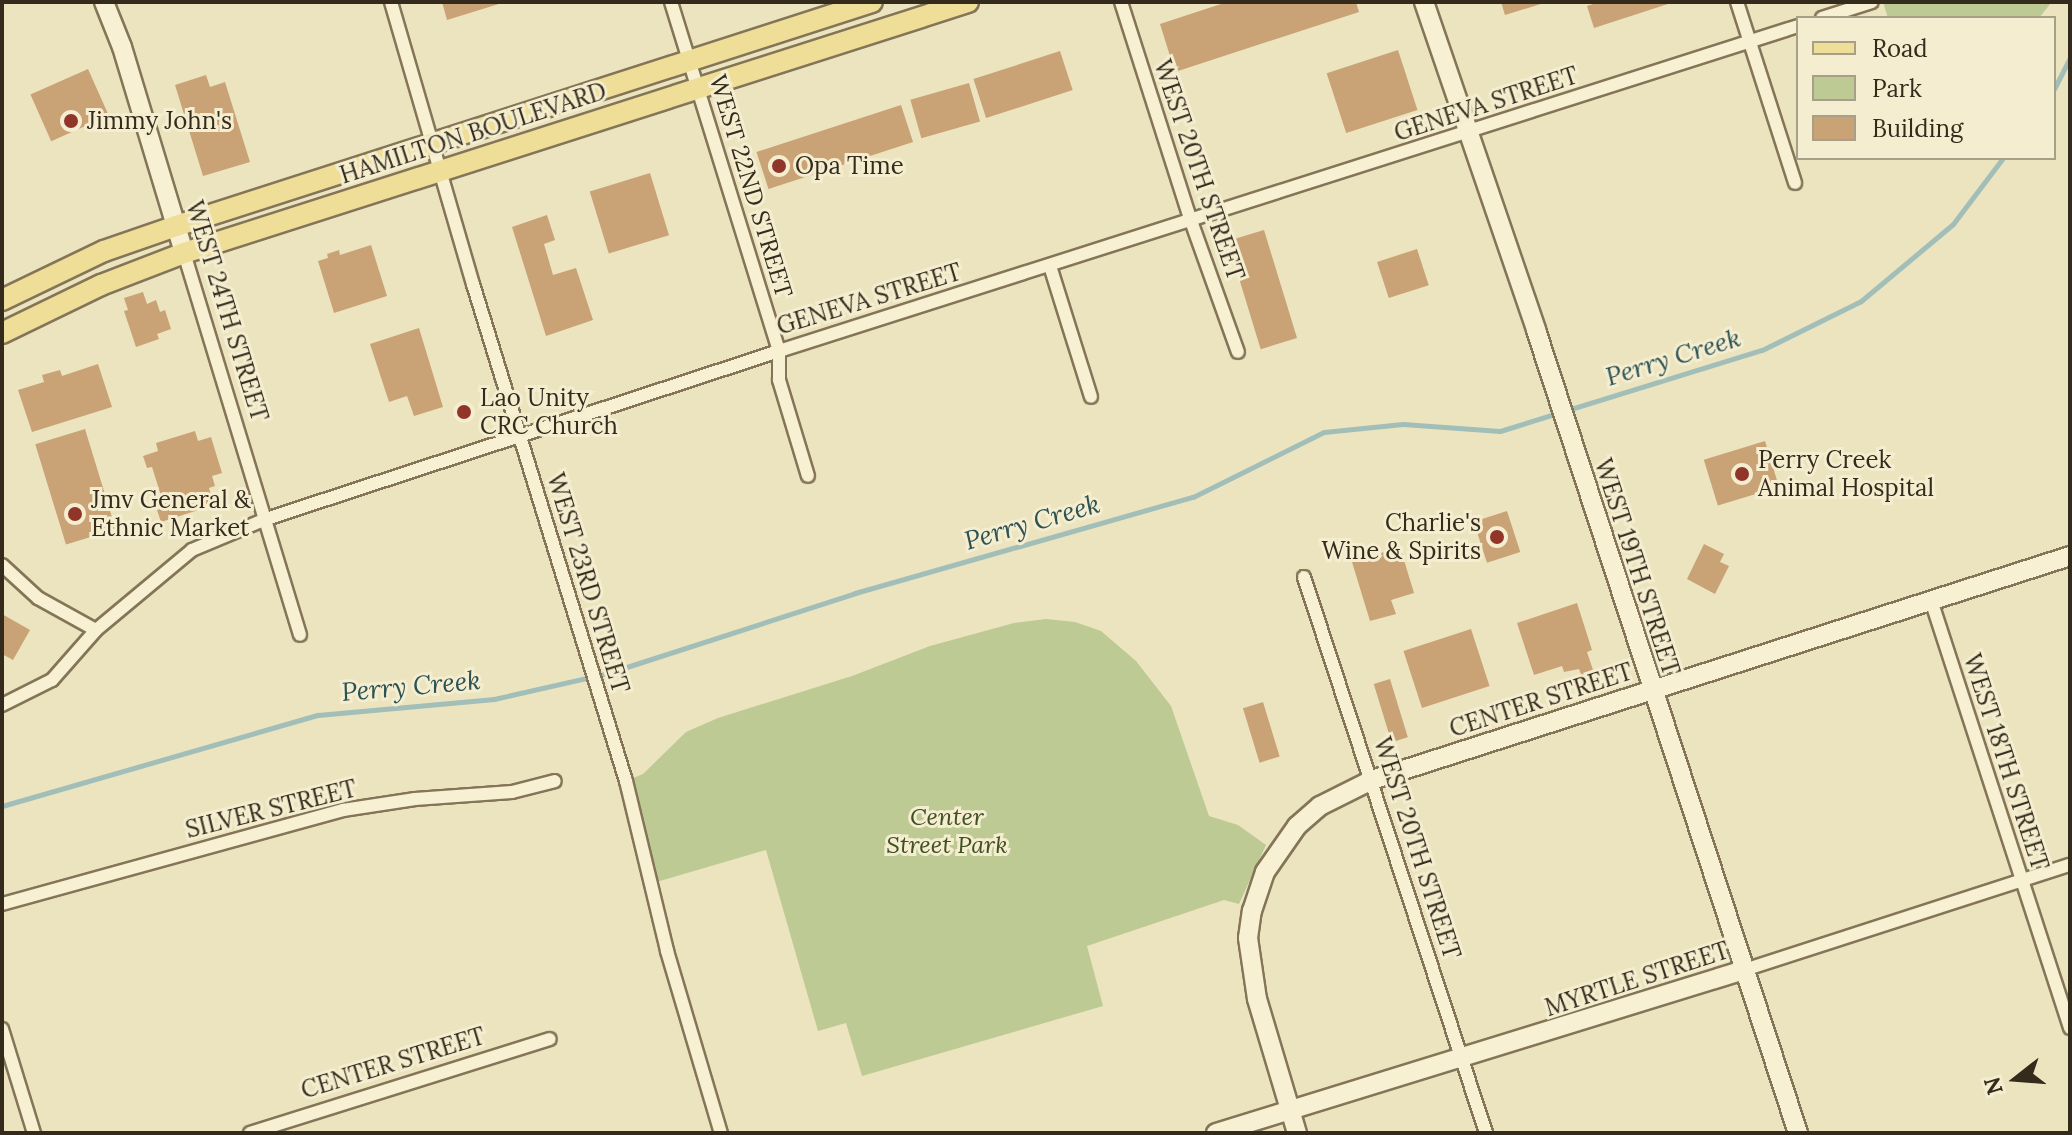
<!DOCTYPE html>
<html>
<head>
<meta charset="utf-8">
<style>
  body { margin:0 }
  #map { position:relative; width:2072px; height:1135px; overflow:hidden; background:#ece4bf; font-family:Lora,serif }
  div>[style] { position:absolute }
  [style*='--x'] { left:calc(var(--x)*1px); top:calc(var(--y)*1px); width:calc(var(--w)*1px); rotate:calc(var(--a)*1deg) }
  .green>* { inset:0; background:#bdca94 }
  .stream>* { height:5px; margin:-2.5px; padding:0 2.5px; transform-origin:2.5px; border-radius:2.5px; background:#a2beb9 }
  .building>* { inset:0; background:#c9a276; transform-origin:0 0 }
  .roads { filter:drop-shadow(2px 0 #847558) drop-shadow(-2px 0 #847558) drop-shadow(0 2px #847558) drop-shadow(0 -2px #847558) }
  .street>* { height:12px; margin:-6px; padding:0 6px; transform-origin:6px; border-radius:6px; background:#f7f0d2 }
  .secondary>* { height:18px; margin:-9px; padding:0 9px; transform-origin:9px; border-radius:9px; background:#f7f0d2 }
  .primary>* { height:20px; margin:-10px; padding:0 10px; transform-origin:10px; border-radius:10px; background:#efde97 }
  .dots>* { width:22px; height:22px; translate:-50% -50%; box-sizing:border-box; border:4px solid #f4edcf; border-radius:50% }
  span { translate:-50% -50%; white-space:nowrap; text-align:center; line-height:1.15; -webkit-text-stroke:6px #f4edcf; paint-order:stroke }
  .street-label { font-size:24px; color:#342b1c }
  .poi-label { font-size:24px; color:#342b1c }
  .left { translate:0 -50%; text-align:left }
  .right { translate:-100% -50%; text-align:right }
  .park-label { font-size:24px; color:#405023; font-style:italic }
  .water-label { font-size:26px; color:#2c5254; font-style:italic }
  .frame { position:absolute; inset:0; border:4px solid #342b1c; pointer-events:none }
  .legend { position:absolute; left:1796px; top:16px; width:260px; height:144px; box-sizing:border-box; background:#f4edcf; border:2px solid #a79f87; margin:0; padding:10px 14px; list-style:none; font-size:24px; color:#342b1c }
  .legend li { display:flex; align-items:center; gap:16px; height:40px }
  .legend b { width:40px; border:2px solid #a79f87 }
  .north { position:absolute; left:1976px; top:1039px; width:80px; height:80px; -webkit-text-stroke:6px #f4edcf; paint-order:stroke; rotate:253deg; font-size:22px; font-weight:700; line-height:32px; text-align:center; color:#342b1c }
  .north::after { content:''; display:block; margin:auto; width:28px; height:36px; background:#342b1c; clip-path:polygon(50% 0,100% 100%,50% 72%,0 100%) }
</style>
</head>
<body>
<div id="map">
  <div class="green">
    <div style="clip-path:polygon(1883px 2px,2051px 2px,2051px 3px,2039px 18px,1888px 18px)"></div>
    <div style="clip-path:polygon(1046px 619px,1075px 622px,1101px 631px,1136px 661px,1171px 706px,1209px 816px,1238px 825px,1266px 845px,1239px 904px,1224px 900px,1087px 946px,1103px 1006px,862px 1076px,846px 1023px,818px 1031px,766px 850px,653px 883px,626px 781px,643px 774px,686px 732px,718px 718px,852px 676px,930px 646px,1014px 623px)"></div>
  </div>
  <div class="stream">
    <div style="--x:2054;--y:89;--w:36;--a:-63"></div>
    <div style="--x:2;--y:806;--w:329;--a:-16.1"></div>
    <div style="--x:318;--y:715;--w:177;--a:-5.2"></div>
    <div style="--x:494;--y:699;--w:117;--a:-12.8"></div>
    <div style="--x:608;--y:673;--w:260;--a:-17.9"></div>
    <div style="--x:855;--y:593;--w:351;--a:-15.9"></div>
    <div style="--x:1193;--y:497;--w:146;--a:-26.4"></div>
    <div style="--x:1324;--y:432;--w:79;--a:-5.8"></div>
    <div style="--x:1403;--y:424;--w:97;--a:4.1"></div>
    <div style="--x:1500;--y:431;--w:274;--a:-17.2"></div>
    <div style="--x:1762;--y:350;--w:110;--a:-26.3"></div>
    <div style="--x:1861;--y:301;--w:120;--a:-39.9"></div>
    <div style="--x:1953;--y:224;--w:83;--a:-52.9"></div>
  </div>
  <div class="building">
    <div style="clip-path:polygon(442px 2px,502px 2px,502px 3px,447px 20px)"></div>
    <div style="clip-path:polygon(1227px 2px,1356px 2px,1359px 12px,1175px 72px,1160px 24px)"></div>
    <div style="clip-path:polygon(1501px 2px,1543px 2px,1544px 3px,1505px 15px)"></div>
    <div style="clip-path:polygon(1599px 2px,1671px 2px,1671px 3px,1594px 28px,1587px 6px)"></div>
    <div style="left:1398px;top:50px;width:63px;height:75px;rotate:72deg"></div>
    <div style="left:1060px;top:51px;width:41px;height:91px;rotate:72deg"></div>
    <div style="left:88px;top:69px;width:51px;height:63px;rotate:66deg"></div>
    <div style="clip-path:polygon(206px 75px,210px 87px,225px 82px,250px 162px,203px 176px,175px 85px)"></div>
    <div style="left:969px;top:83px;width:40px;height:61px;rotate:74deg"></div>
    <div style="left:901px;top:105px;width:39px;height:152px;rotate:72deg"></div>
    <div style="left:650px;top:173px;width:65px;height:63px;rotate:73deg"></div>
    <div style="clip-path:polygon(547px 215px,555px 240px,544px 244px,553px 275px,576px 268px,593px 320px,546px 336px,512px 227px)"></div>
    <div style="left:1264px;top:230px;width:113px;height:38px;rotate:73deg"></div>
    <div style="clip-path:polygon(371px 245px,387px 296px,334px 313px,318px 261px,328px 258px,327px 254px,339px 250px,340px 255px)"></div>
    <div style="left:1417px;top:249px;width:38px;height:42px;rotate:72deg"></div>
    <div style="clip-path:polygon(143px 292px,147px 304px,156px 300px,160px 312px,165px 310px,171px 329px,157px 334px,159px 339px,136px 347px,124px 311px,128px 310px,124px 298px)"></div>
    <div style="clip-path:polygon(419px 328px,443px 407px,414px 416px,407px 396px,389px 402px,370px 344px)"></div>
    <div style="clip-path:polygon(98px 364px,112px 407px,32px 432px,18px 390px,44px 382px,42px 375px,60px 370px,62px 376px)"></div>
    <div style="left:85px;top:429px;width:105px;height:52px;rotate:73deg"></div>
    <div style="clip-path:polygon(195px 431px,198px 441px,211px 437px,222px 473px,212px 476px,215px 486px,209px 488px,214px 505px,161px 522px,155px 504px,163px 502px,152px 467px,147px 468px,143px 456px,158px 451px,156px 443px)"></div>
    <div style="left:1765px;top:441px;width:48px;height:64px;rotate:73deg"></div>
    <div style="left:1507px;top:511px;width:43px;height:35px;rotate:72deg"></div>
    <div style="clip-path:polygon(1704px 544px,1724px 554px,1720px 562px,1729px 566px,1715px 594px,1687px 579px)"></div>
    <div style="clip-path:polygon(1400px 547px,1414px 593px,1391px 600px,1396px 614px,1370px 621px,1352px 562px)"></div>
    <div style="clip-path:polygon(1577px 603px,1592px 650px,1587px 652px,1594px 673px,1582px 677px,1579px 669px,1564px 672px,1562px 666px,1534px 675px,1517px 623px)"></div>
    <div style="clip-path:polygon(2px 614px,30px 630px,13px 660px,2px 654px)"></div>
    <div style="left:1471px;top:629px;width:60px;height:71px;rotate:72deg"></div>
    <div style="left:1390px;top:679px;width:61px;height:17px;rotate:73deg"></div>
    <div style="left:1263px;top:702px;width:57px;height:21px;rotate:73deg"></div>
  </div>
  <div class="roads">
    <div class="street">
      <div style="--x:391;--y:2;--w:294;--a:73.8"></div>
      <div style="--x:473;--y:284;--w:520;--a:72.89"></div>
      <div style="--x:626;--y:781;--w:175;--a:76.4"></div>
      <div style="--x:667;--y:951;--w:190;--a:73.5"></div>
      <div style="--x:671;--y:2;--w:365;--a:72.8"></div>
      <div style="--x:779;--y:351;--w:29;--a:90"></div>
      <div style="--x:779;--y:380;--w:100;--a:73.2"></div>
      <div style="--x:1121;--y:2;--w:230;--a:72.3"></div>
      <div style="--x:1191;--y:221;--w:139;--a:70.3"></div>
      <div style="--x:1737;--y:2;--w:190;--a:72.2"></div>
      <div style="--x:1822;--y:18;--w:52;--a:-17.7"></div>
      <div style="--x:184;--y:253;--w:399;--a:73.1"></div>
      <div style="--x:1050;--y:266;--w:137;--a:72.6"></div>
      <div style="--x:2;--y:565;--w:49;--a:42.5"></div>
      <div style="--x:38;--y:598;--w:66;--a:28.9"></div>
      <div style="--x:1304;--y:577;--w:585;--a:71.87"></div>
      <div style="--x:1931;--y:600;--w:450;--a:72"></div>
      <div style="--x:2;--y:705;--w:56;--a:-26.6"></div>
      <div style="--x:52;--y:680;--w:67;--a:-48.7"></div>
      <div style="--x:96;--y:630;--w:125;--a:-39.8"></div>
      <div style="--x:192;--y:550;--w:80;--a:-22.7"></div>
      <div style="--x:266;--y:519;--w:540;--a:-18.13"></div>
      <div style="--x:779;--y:351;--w:1070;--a:-17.69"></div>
      <div style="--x:2;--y:904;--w:354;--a:-15.4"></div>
      <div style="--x:343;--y:810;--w:73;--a:-8.7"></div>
      <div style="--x:415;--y:799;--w:97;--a:-4.1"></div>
      <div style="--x:512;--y:792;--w:44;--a:-14.3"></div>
      <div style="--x:1744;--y:970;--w:342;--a:-17.9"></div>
      <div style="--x:2;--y:1029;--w:109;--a:72.9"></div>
      <div style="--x:250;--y:1133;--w:314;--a:-17.4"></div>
    </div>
    <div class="secondary">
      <div style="--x:104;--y:2;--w:48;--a:68.2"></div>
      <div style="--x:122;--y:47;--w:215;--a:73.2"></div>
      <div style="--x:1424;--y:2;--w:347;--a:71.1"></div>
      <div style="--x:1536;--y:330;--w:845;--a:71.93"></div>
      <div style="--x:1216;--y:1133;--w:553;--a:-17.16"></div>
      <div style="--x:1297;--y:1133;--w:140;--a:-106.6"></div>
      <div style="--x:1257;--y:999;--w:62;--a:-98.4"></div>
      <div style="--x:1248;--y:938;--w:27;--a:-82"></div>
      <div style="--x:1252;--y:911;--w:41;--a:-71.6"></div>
      <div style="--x:1265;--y:872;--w:56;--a:-55.2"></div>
      <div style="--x:1297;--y:826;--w:30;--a:-41"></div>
      <div style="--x:1320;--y:806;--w:58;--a:-26.6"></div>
      <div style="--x:1372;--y:780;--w:733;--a:-17.79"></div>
    </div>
    <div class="primary">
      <div style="--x:2;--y:300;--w:113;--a:-25.7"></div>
      <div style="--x:104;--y:251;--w:76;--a:-19.1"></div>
      <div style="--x:176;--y:226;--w:731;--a:-17.84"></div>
      <div style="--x:2;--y:333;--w:110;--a:-25.9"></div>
      <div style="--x:101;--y:285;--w:89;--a:-21.1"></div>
      <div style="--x:184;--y:253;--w:823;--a:-17.75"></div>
    </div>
  </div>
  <div class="dots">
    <div style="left:71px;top:121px;background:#91352a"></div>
    <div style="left:779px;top:166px;background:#91352a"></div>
    <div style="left:464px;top:412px;background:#91352a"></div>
    <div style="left:1742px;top:474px;background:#91352a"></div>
    <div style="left:75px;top:514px;background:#91352a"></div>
    <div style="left:1497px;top:537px;background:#91352a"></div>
  </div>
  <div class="street-label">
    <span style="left:1486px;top:104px;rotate:-18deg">GENEVA STREET</span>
    <span style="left:473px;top:133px;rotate:-18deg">HAMILTON BOULEVARD</span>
    <span style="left:1199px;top:170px;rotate:71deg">WEST 20TH STREET</span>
    <span style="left:751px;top:186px;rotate:73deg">WEST 22ND STREET</span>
    <span style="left:869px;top:299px;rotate:-17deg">GENEVA STREET</span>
    <span style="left:227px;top:311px;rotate:73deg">WEST 24TH STREET</span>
    <span style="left:1637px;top:567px;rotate:72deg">WEST 19TH STREET</span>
    <span style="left:588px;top:583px;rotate:73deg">WEST 23RD STREET</span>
    <span style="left:1541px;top:700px;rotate:-18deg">CENTER STREET</span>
    <span style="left:2006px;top:762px;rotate:72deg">WEST 18TH STREET</span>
    <span style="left:271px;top:809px;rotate:-14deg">SILVER STREET</span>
    <span style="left:1417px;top:848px;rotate:72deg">WEST 20TH STREET</span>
    <span style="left:1637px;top:979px;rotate:-18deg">MYRTLE STREET</span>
    <span style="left:393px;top:1063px;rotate:-17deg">CENTER STREET</span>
  </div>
  <div class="poi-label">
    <span class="left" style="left:87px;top:121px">Jimmy John's</span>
    <span class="left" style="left:795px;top:166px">Opa Time</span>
    <span class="left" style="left:480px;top:412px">Lao Unity<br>CRC Church</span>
    <span class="left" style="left:1758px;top:474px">Perry Creek<br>Animal Hospital</span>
    <span class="left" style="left:91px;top:514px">Jmv General &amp;<br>Ethnic Market</span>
    <span class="right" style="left:1481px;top:537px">Charlie's<br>Wine &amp; Spirits</span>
  </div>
  <div class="park-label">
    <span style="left:947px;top:831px">Center<br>Street Park</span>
  </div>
  <div class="water-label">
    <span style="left:1673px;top:357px;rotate:-17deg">Perry Creek</span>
    <span style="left:1032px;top:522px;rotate:-16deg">Perry Creek</span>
    <span style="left:411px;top:686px;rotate:-5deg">Perry Creek</span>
  </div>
  <div class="frame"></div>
  <ul class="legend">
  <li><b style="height:10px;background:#efde97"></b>Road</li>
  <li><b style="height:22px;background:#bdca94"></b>Park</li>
  <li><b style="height:22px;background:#c9a276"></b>Building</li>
  </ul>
  <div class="north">N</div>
</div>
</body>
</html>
